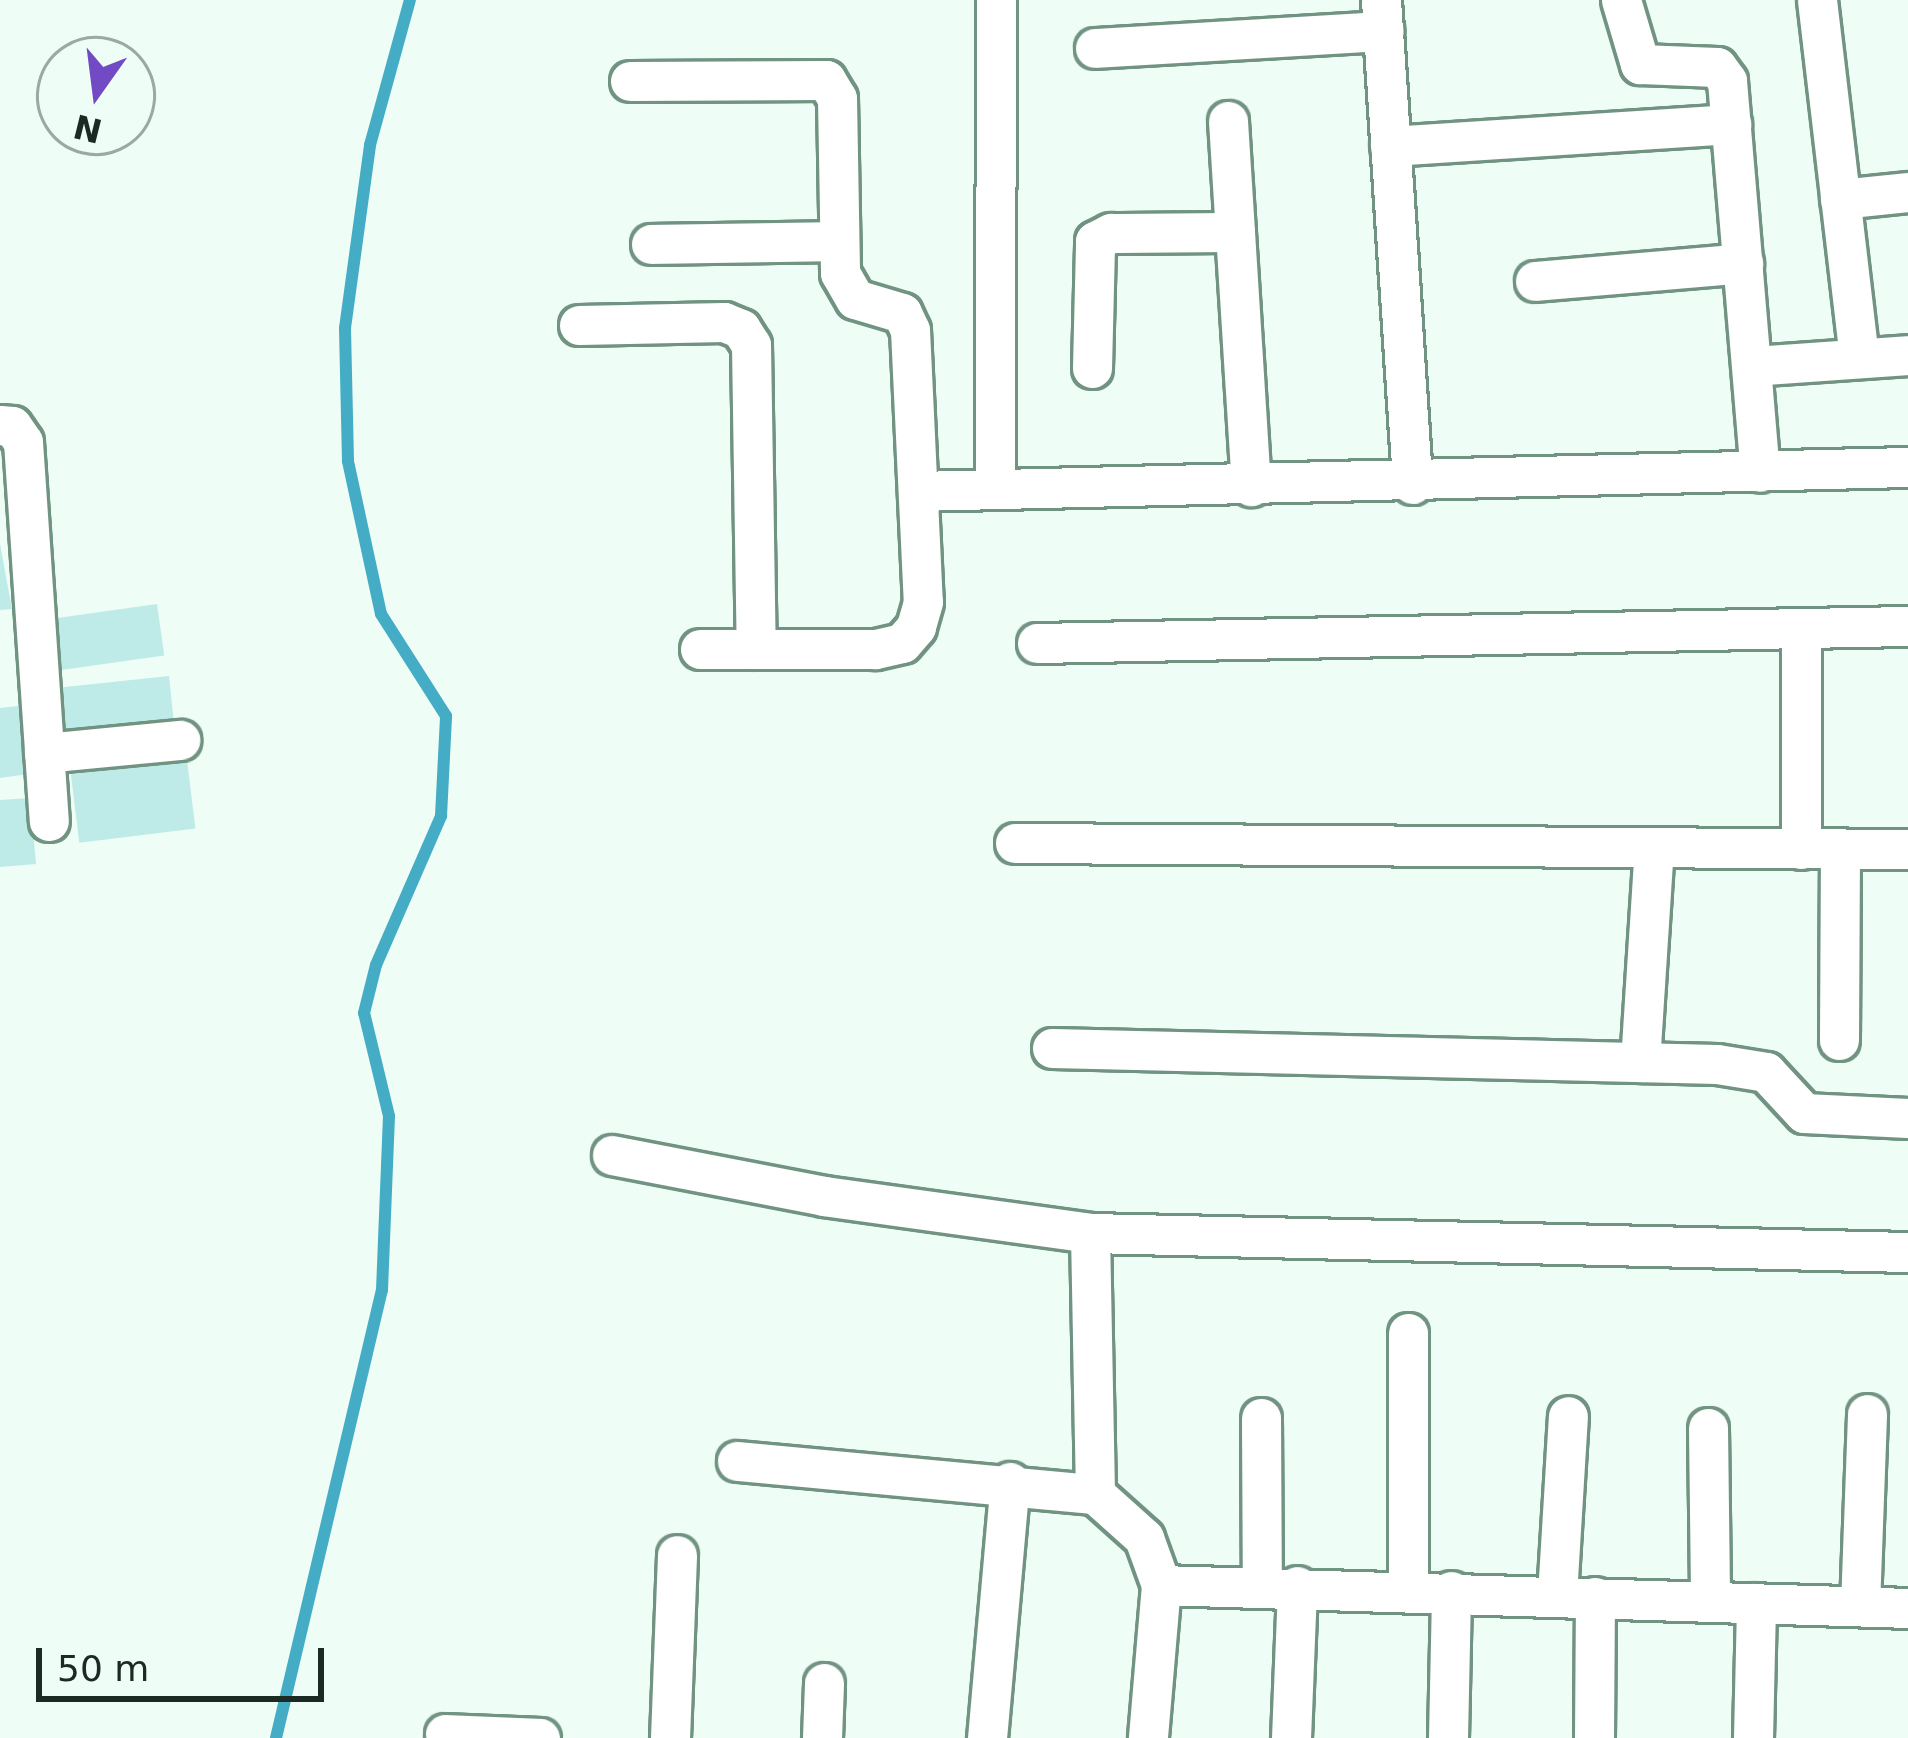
<!DOCTYPE html>
<html>
<head>
<meta charset="utf-8">
<style>
  body { margin:0 }
  #map { position:relative; width:1908px; height:1738px; overflow:hidden; background:#eefdf5; font-family:"DejaVu Sans",sans-serif }
  div>[style] { position:absolute }
  [style*='--x'] { left:calc(var(--x)*1px); top:calc(var(--y)*1px); width:calc(var(--w)*1px); rotate:calc(var(--a)*1deg) }
  .stream>* { height:12px; margin:-6px; padding:0 6px; transform-origin:6px; border-radius:6px; background:#44adc5 }
  .building>* { inset:0; background:#beebe7; transform-origin:0 0 }
  .roads { filter:drop-shadow(3px 0 #719382) drop-shadow(-3px 0 #719382) drop-shadow(0 3px #719382) drop-shadow(0 -3px #719382) }
  .minor>* { height:39px; margin:-19.5px; padding:0 19.5px; transform-origin:19.5px; border-radius:19.5px; background:#fff }
  span { translate:-50% -50%; white-space:nowrap; text-align:center; line-height:1.15; -webkit-text-stroke:10px #eefdf5; paint-order:stroke }
  .north { position:absolute; left:36px; top:36px; width:120px; height:120px; box-sizing:border-box; background:#eefdf5; border:3px solid #9aa9a1; border-radius:50%; rotate:194deg; font-size:33px; font-weight:700; line-height:48px; text-align:center; color:#1b2a23 }
  .north::after { content:''; display:block; margin:auto; width:42px; height:54px; background:#724bc4; clip-path:polygon(50% 0,100% 100%,50% 72%,0 100%) }
  .scale { position:absolute; left:36px; top:1648px; width:288px; height:54px; box-sizing:border-box; border:6px solid #1b2a23; border-top:0; padding-left:15px; font-size:36px; line-height:42px; white-space:nowrap; color:#1b2a23; -webkit-text-stroke:9px #eefdf5; paint-order:stroke }
</style>
</head>
<body>
<div id="map">
  <div class="stream">
    <div style="--x:276;--y:1738;--w:460;--a:-76.7"></div>
    <div style="--x:382;--y:1290;--w:174;--a:-87.7"></div>
    <div style="--x:389;--y:1116;--w:106;--a:-103.6"></div>
    <div style="--x:364;--y:1013;--w:49;--a:-76"></div>
    <div style="--x:376;--y:965;--w:163;--a:-66.4"></div>
    <div style="--x:441;--y:816;--w:100;--a:-87.1"></div>
    <div style="--x:446;--y:716;--w:121;--a:-122.5"></div>
    <div style="--x:381;--y:614;--w:157;--a:-102.2"></div>
    <div style="--x:348;--y:461;--w:133;--a:-91.3"></div>
    <div style="--x:345;--y:328;--w:185;--a:-82.2"></div>
    <div style="--x:370;--y:145;--w:150;--a:-74.6"></div>
  </div>
  <div class="building">
    <div style="clip-path:polygon(0 544px,12px 609px,0 610px)"></div>
    <div style="left:157px;top:604px;width:52px;height:113px;rotate:82deg"></div>
    <div style="left:169px;top:676px;width:50px;height:114px;rotate:84deg"></div>
    <div style="clip-path:polygon(27px 705px,36px 773px,0 778px,0 708px)"></div>
    <div style="left:187px;top:760px;width:69px;height:117px;rotate:83deg"></div>
    <div style="clip-path:polygon(30px 798px,36px 864px,0 867px,0 800px)"></div>
  </div>
  <div class="roads">
    <div class="minor">
      <div style="--x:1381;--y:0;--w:485;--a:86.3"></div>
      <div style="--x:1621;--y:0;--w:67;--a:73.5"></div>
      <div style="--x:1640;--y:64;--w:77;--a:2.2"></div>
      <div style="--x:1717;--y:67;--w:17;--a:54"></div>
      <div style="--x:1727;--y:81;--w:392;--a:85.2"></div>
      <div style="--x:1817;--y:0;--w:360;--a:83.3"></div>
      <div style="--x:1095;--y:48;--w:289;--a:-3.4"></div>
      <div style="--x:630;--y:81;--w:196;--a:-0.3"></div>
      <div style="--x:826;--y:80;--w:21;--a:59"></div>
      <div style="--x:837;--y:98;--w:175;--a:89"></div>
      <div style="--x:840;--y:273;--w:30;--a:60"></div>
      <div style="--x:855;--y:299;--w:49;--a:16.6"></div>
      <div style="--x:902;--y:313;--w:19;--a:65"></div>
      <div style="--x:910;--y:330;--w:272;--a:87.3"></div>
      <div style="--x:923;--y:602;--w:26;--a:106"></div>
      <div style="--x:916;--y:627;--w:21;--a:131"></div>
      <div style="--x:902;--y:643;--w:28;--a:167"></div>
      <div style="--x:875;--y:649;--w:175;--a:180"></div>
      <div style="--x:1228;--y:121;--w:366;--a:86.4"></div>
      <div style="--x:1390;--y:146;--w:342;--a:-3.7"></div>
      <div style="--x:1840;--y:199;--w:68;--a:-5.9"></div>
      <div style="--x:651;--y:244;--w:188;--a:-0.9"></div>
      <div style="--x:1535;--y:281;--w:209;--a:-4.9"></div>
      <div style="--x:579;--y:325;--w:145;--a:-1.2"></div>
      <div style="--x:724;--y:322;--w:18;--a:22"></div>
      <div style="--x:741;--y:329;--w:19;--a:58"></div>
      <div style="--x:751;--y:345;--w:304;--a:89.1"></div>
      <div style="--x:1752;--y:366;--w:156;--a:-4"></div>
      <div style="--x:1092;--y:368;--w:127;--a:-88.6"></div>
      <div style="--x:1095;--y:241;--w:18;--a:-27"></div>
      <div style="--x:1111;--y:233;--w:124;--a:-0.5"></div>
      <div style="--x:0;--y:425;--w:12;--a:5"></div>
      <div style="--x:12;--y:426;--w:19;--a:55"></div>
      <div style="--x:23;--y:442;--w:380;--a:86.1"></div>
      <div style="--x:995;--y:489;--w:489;--a:-89.9"></div>
      <div style="--x:918;--y:491;--w:990;--a:-1.39"></div>
      <div style="--x:1037;--y:643;--w:871;--a:-1.12"></div>
      <div style="--x:44;--y:753;--w:137;--a:-5.5"></div>
      <div style="--x:1015;--y:843;--w:893;--a:0.38"></div>
      <div style="--x:1801;--y:849;--w:221;--a:-90"></div>
      <div style="--x:1839;--y:1040;--w:191;--a:-89.7"></div>
      <div style="--x:1052;--y:1048;--w:665;--a:1.38"></div>
      <div style="--x:1717;--y:1064;--w:50;--a:9.3"></div>
      <div style="--x:1766;--y:1072;--w:56;--a:47.2"></div>
      <div style="--x:1804;--y:1113;--w:104;--a:2.8"></div>
      <div style="--x:1640;--y:1062;--w:215;--a:-86.3"></div>
      <div style="--x:612;--y:1155;--w:216;--a:10.9"></div>
      <div style="--x:824;--y:1196;--w:269;--a:7.9"></div>
      <div style="--x:1090;--y:1233;--w:818;--a:1.33"></div>
      <div style="--x:1090;--y:1233;--w:261;--a:88.9"></div>
      <div style="--x:1408;--y:1333;--w:257;--a:90"></div>
      <div style="--x:1261;--y:1418;--w:166;--a:89.7"></div>
      <div style="--x:1708;--y:1428;--w:173;--a:89.3"></div>
      <div style="--x:737;--y:1461;--w:360;--a:5.3"></div>
      <div style="--x:1095;--y:1494;--w:66;--a:41.9"></div>
      <div style="--x:1144;--y:1538;--w:50;--a:70.1"></div>
      <div style="--x:1161;--y:1585;--w:154;--a:94.9"></div>
      <div style="--x:1161;--y:1585;--w:747;--a:1.76"></div>
      <div style="--x:1557;--y:1595;--w:179;--a:-86.5"></div>
      <div style="--x:1860;--y:1606;--w:192;--a:-87.9"></div>
      <div style="--x:445;--y:1734;--w:95;--a:2.4"></div>
      <div style="--x:670;--y:1738;--w:183;--a:-87.8"></div>
      <div style="--x:822;--y:1738;--w:55;--a:-87.9"></div>
      <div style="--x:987;--y:1738;--w:257;--a:-84.9"></div>
      <div style="--x:1291;--y:1738;--w:152;--a:-87.7"></div>
      <div style="--x:1448;--y:1738;--w:147;--a:-88.8"></div>
      <div style="--x:1594;--y:1738;--w:141;--a:-89.6"></div>
      <div style="--x:1753;--y:1738;--w:135;--a:-88.7"></div>
    </div>
  </div>
  <div class="north">N</div>
  <div class="scale">50 m</div>
</div>
</body>
</html>
